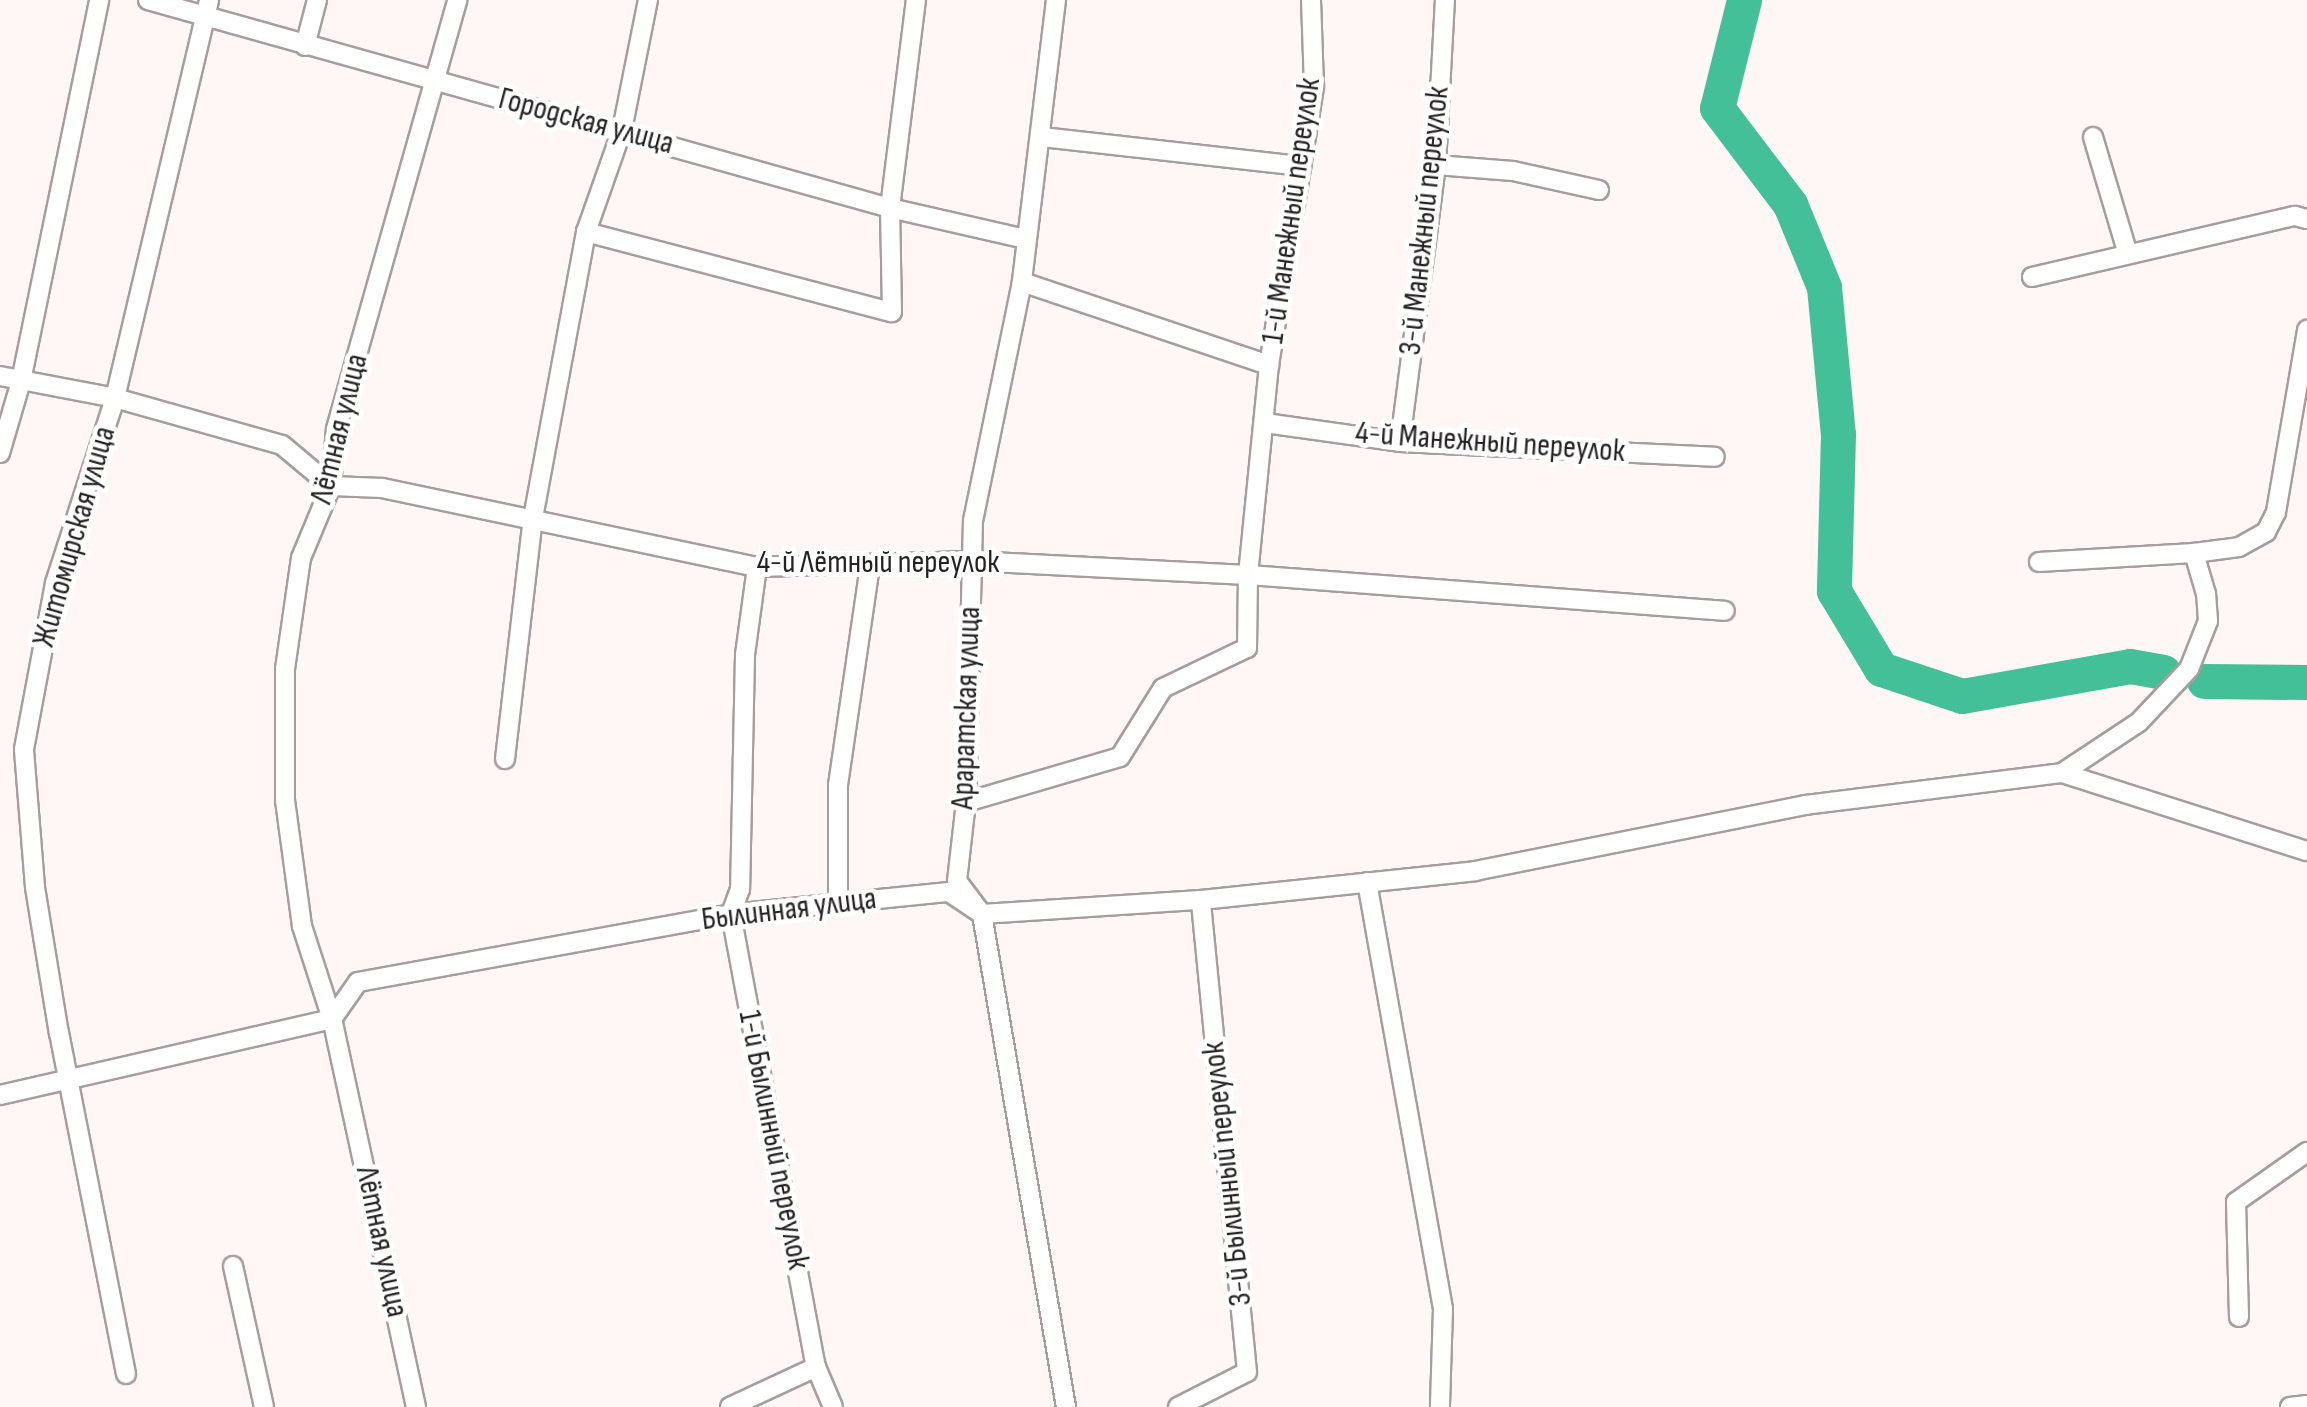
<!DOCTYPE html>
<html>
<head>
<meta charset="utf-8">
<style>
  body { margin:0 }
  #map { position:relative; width:2307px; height:1407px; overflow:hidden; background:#fff7f6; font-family:"Sofia Sans Condensed",sans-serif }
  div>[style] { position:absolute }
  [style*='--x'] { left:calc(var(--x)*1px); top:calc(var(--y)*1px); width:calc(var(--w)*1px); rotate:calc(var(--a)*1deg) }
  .river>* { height:35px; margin:-17.5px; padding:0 17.5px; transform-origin:17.5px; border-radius:17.5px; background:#44c099 }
  .roads { filter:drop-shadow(2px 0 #a69e9d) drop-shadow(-2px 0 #a69e9d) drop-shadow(0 2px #a69e9d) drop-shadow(0 -2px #a69e9d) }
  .minor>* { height:18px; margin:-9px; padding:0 9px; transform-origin:9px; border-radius:9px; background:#fff }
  span { translate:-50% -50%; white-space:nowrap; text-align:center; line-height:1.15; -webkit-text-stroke:10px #fff; paint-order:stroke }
  .street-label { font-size:32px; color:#252222 }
</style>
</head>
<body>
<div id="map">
  <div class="river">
    <div style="--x:1744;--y:0;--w:111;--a:104"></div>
    <div style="--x:1717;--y:108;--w:121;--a:52.8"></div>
    <div style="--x:1790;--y:204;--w:90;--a:67.7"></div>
    <div style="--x:1824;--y:287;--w:148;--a:84.6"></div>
    <div style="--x:1838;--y:434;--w:157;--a:91.5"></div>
    <div style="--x:1834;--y:591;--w:91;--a:58.9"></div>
    <div style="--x:1881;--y:669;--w:85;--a:18.4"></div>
    <div style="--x:1962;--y:696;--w:171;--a:-10.1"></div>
    <div style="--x:2130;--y:666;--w:34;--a:10"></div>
    <div style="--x:2204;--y:681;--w:103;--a:0.6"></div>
  </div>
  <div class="roads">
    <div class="minor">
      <div style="--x:148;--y:0;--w:771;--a:15.66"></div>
      <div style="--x:890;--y:208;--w:139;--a:12.9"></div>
      <div style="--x:1056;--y:0;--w:284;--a:96.9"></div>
      <div style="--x:1022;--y:282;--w:243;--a:101.6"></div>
      <div style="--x:973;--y:520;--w:282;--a:91.4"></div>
      <div style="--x:966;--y:802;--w:80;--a:96.5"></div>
      <div style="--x:957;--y:881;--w:41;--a:52.9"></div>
      <div style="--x:982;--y:914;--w:500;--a:80.33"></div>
      <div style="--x:305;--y:46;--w:48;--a:-75.4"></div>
      <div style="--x:1042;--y:137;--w:261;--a:6.4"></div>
      <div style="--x:2093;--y:137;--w:119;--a:73.4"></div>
      <div style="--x:1436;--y:165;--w:77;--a:4.5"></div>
      <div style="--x:1513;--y:171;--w:88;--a:12.5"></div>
      <div style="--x:586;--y:232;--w:316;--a:14.7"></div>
      <div style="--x:892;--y:312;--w:104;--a:-91.1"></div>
      <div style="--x:890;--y:208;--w:210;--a:-82.9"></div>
      <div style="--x:2032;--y:277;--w:270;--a:-13.1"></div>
      <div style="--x:2295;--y:216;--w:12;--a:14"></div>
      <div style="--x:1022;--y:282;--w:261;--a:18.6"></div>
      <div style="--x:0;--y:376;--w:117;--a:10.8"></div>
      <div style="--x:115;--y:398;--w:173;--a:15.7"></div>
      <div style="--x:282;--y:445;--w:64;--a:39.9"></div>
      <div style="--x:331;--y:486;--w:51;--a:2.2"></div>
      <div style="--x:382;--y:488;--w:383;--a:11.9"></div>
      <div style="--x:757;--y:567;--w:214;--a:-1.6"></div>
      <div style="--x:971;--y:561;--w:277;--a:2.9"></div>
      <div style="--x:1248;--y:575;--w:478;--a:4.3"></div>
      <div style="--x:1265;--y:423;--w:136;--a:8"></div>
      <div style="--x:1400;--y:442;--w:315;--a:2.7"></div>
      <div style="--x:1400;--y:442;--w:279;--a:-82.6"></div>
      <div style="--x:1436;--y:165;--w:165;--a:-86.9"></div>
      <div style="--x:0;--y:453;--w:75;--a:-73.7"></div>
      <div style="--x:21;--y:381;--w:389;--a:-78.4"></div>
      <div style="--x:2039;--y:562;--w:155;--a:-3.3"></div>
      <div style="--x:757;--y:567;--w:89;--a:97.8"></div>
      <div style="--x:745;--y:655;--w:234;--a:91.2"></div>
      <div style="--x:740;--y:889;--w:27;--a:110"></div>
      <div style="--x:731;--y:914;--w:461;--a:79.4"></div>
      <div style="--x:816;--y:1367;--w:43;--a:67"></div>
      <div style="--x:505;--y:759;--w:243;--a:-83.4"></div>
      <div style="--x:533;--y:518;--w:291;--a:-79.5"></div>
      <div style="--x:586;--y:232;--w:108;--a:-70.6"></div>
      <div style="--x:622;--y:130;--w:133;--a:-78.7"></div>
      <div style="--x:2062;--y:773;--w:257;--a:17.7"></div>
      <div style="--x:966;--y:802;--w:160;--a:-16.3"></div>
      <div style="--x:1120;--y:757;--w:81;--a:-58.1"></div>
      <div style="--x:1163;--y:688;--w:93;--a:-25.5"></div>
      <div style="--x:1247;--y:648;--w:73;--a:-89.2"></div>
      <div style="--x:1248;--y:575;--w:211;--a:-84.3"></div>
      <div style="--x:1269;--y:365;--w:283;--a:-80.8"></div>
      <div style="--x:1314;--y:86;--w:86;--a:-92"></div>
      <div style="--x:1367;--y:882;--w:434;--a:79.9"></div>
      <div style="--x:1443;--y:1309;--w:98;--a:91.8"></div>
      <div style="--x:838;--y:902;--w:117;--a:-90"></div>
      <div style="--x:838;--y:785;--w:222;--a:-81.7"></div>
      <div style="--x:0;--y:1095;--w:341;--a:-12.9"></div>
      <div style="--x:332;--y:1019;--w:45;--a:-54.9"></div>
      <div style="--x:358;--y:982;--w:379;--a:-10.3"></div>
      <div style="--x:731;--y:914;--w:219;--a:-5.8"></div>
      <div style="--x:949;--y:892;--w:40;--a:34"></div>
      <div style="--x:982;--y:914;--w:219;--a:-3.7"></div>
      <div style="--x:1201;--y:900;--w:276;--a:-6"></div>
      <div style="--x:1475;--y:871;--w:337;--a:-11.3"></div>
      <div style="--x:1805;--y:805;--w:259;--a:-7.1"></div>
      <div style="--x:2062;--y:773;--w:92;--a:-33.5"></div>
      <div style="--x:2139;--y:722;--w:73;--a:-46.7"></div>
      <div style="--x:2189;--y:669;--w:52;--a:-68.4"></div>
      <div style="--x:2208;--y:621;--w:27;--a:-94"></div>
      <div style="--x:2206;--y:594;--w:43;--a:-106.3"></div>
      <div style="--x:2194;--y:553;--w:45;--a:-7.6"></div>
      <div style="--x:2239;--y:547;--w:31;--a:-29"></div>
      <div style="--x:2266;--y:532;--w:22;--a:-63"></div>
      <div style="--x:2276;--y:512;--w:185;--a:-80.3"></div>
      <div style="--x:233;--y:1266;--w:144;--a:77.6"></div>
      <div style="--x:2239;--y:1317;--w:115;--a:-91.5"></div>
      <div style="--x:2236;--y:1202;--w:87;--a:-35.2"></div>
      <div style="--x:126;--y:1374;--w:347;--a:-101.1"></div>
      <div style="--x:59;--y:1034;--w:149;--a:-99.3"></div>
      <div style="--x:35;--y:887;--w:138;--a:-94.6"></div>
      <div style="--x:24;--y:749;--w:169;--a:-79.4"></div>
      <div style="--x:55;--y:583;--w:194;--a:-72"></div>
      <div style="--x:115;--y:398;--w:409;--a:-76.7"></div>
      <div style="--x:416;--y:1407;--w:397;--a:-102.2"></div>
      <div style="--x:332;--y:1019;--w:98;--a:-107.9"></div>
      <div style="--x:302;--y:926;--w:126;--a:-97.7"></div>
      <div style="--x:285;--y:801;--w:132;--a:-90"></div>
      <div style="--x:285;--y:669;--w:112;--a:-81.8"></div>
      <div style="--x:301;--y:558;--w:78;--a:-67.4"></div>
      <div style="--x:331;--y:486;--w:57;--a:-85"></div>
      <div style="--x:336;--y:429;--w:446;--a:-74.2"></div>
      <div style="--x:730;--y:1407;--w:95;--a:-24.9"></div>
      <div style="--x:1178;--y:1407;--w:77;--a:-26.9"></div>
      <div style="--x:1247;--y:1372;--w:474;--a:-95.6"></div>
      <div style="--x:2290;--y:1407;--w:17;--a:-7"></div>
    </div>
  </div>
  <div class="street-label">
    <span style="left:586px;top:122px;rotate:15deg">Городская улица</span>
    <span style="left:1292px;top:211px;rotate:-82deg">1-й Манежный переулок</span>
    <span style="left:1425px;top:221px;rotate:-84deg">3-й Манежный переулок</span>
    <span style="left:340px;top:429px;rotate:-76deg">Лётная улица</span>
    <span style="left:1490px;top:443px;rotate:4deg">4-й Манежный переулок</span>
    <span style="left:75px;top:537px;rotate:-74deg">Житомирская улица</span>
    <span style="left:878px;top:563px">4-й Лётный переулок</span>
    <span style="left:967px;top:708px;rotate:-88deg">Араратская улица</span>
    <span style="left:789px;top:910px;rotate:-7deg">Былинная улица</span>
    <span style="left:773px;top:1140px;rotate:79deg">1-й Былинный переулок</span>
    <span style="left:1228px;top:1174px;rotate:-96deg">3-й Былинный переулок</span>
    <span style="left:381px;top:1242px;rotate:78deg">Лётная улица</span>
  </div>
</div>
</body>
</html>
